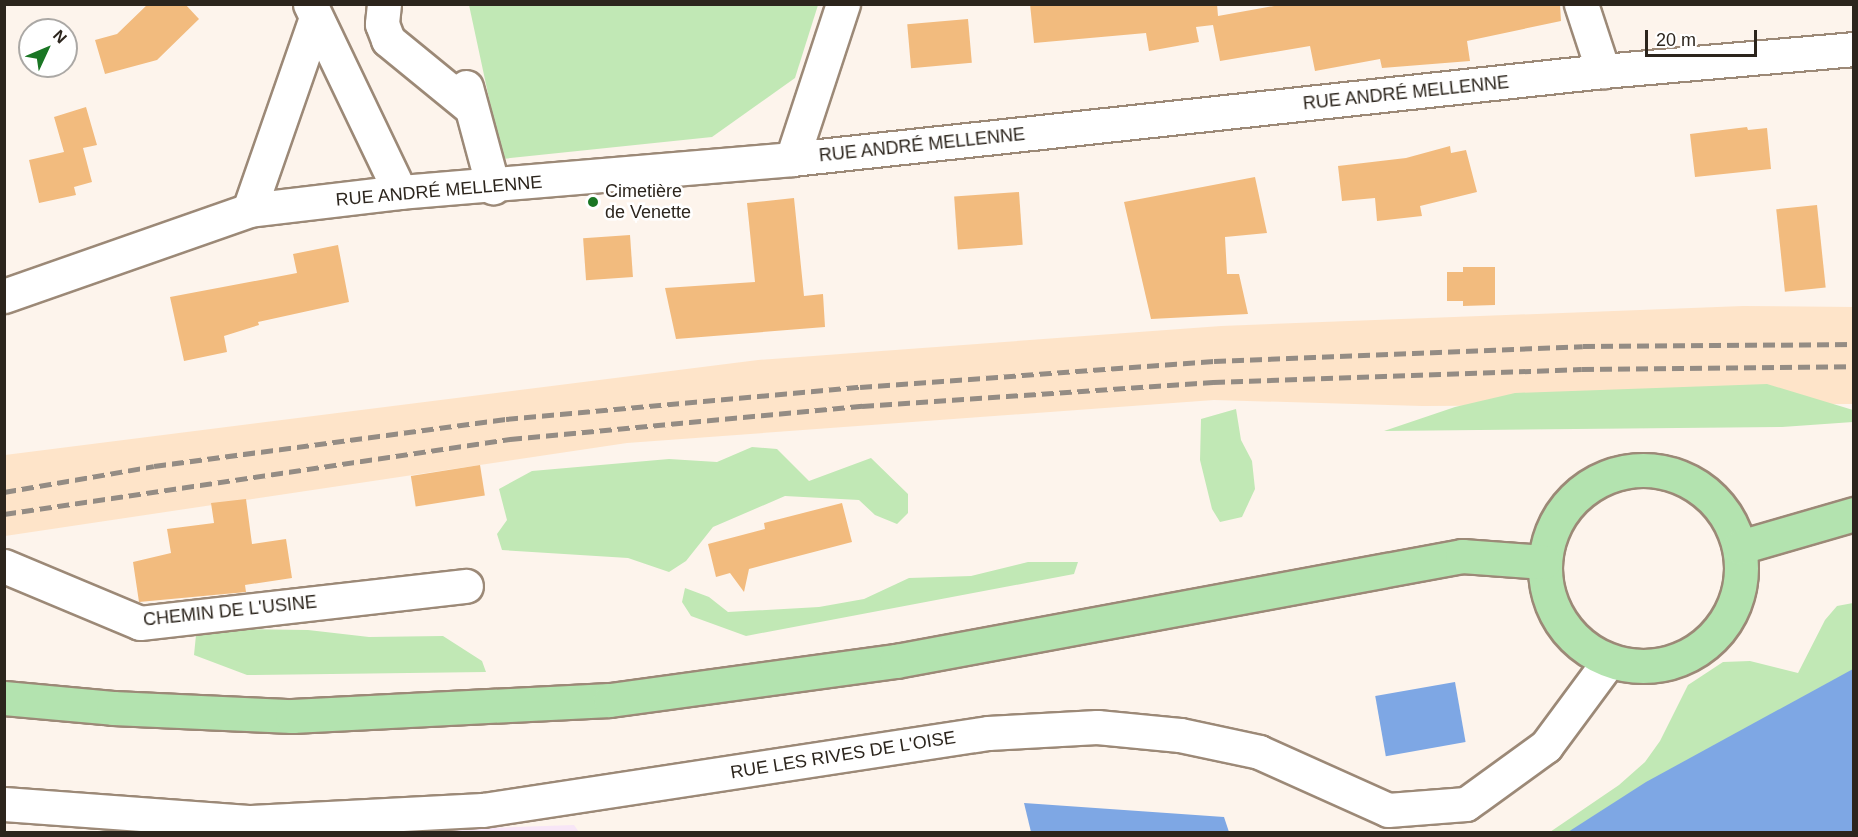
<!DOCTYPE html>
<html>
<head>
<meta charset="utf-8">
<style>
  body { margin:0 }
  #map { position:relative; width:1858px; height:837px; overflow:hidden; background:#fdf4ec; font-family:Helvetica,sans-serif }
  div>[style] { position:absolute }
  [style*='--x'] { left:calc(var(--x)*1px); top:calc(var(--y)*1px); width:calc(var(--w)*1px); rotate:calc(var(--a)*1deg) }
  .built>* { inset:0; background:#fee4c9 }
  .industrial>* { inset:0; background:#f7e5f6 }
  .green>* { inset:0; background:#c1e8b5 }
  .water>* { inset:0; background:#7ea7e4; transform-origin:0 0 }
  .building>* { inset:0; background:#f2bb7e; transform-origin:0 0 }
  .roads { filter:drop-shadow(2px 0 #9c8977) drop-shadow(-2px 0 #9c8977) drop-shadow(0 2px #9c8977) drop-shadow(0 -2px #9c8977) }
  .minor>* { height:33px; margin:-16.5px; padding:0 16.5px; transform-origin:16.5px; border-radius:16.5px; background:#fff }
  .major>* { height:33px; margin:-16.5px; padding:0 16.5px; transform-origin:16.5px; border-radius:16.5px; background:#b3e3af }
  .major>.ring { margin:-16.5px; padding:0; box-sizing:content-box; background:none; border:33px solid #b3e3af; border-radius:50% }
  .rail>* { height:4.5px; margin-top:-2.25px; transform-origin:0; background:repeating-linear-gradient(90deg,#948c84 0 12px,transparent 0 18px) }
  .dots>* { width:16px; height:16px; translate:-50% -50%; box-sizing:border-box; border:3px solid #fff; border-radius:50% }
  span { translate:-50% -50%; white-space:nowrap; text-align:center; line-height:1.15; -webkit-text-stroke:5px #fff; paint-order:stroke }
  .street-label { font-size:18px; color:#2c251d }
  .poi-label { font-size:18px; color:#2c251d }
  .left { translate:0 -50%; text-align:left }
  .frame { position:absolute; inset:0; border:6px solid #2c251d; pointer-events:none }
  .north { position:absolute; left:18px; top:18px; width:60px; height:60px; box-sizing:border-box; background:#fff; border:2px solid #aba8a5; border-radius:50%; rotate:46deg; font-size:16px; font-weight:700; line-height:24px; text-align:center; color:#2c251d }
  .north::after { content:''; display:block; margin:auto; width:21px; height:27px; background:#1a7624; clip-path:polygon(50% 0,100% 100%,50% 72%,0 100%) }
  .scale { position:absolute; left:1645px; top:30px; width:112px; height:27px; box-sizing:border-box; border:3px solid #2c251d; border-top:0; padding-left:8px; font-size:18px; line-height:21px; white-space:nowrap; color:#2c251d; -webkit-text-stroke:4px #fff; paint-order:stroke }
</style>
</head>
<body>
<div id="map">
  <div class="built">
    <div style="clip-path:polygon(1743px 306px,1853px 307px,1853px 404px,1422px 406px,1214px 400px,627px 443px,5px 536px,5px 455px,758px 360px,1221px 326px)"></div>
  </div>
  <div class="industrial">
    <div style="clip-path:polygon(574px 825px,579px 832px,364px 832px)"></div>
  </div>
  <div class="green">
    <div style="clip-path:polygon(469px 5px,818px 5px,795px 78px,712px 137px,502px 159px)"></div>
    <div style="clip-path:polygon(1767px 384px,1853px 410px,1853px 422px,1782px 427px,1384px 431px,1455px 407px,1515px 393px)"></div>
    <div style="clip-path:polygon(1236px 409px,1241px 440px,1252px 461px,1255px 489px,1242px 517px,1220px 522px,1212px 509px,1200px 460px,1201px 419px)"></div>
    <div style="clip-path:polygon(752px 447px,777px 449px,809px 481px,871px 458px,908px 494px,908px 513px,897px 524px,875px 515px,859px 500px,785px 496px,713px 527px,686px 561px,669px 572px,628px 558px,502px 550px,497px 534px,507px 520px,499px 489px,532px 471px,669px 459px,717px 462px)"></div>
    <div style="clip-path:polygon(1028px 562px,1078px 562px,1074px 574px,746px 636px,691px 616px,682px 602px,685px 588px,709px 597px,728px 612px,819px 607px,864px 599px,909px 578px,971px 576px)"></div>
    <div style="clip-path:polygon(1853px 603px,1853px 678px,1582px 832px,1550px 832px,1619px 785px,1645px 762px,1660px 741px,1688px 685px,1723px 662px,1750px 661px,1798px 673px,1825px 620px,1837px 606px)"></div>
    <div style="clip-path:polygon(228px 629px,308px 630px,369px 637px,443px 636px,482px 661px,486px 672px,247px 675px,194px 655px,196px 635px)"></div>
  </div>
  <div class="water">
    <div style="clip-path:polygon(1853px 669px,1853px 832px,1568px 832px,1646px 782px)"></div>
    <div style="left:1455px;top:682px;width:61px;height:81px;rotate:80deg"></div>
    <div style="clip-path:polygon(1024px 803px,1224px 817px,1229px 832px,1031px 832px)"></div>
  </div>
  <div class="building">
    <div style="clip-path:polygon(148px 4px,185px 4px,199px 19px,157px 60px,105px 74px,95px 40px,117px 34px)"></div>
    <div style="clip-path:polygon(1030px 4px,1217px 4px,1218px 16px,1285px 4px,1560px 4px,1561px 21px,1467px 41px,1470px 61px,1382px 68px,1380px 59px,1315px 71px,1310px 46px,1220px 61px,1213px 25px,1196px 27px,1199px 42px,1149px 51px,1146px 33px,1034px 43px)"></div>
    <div style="left:968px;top:19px;width:44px;height:61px;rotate:85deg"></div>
    <div style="clip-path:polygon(86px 107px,97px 145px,83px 148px,92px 182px,74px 187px,76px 195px,39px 203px,29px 160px,64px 152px,54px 117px)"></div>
    <div style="clip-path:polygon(1747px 127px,1748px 130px,1767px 128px,1771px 169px,1695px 177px,1690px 134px)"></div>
    <div style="clip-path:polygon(1450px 146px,1451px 153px,1466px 150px,1477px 192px,1420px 206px,1422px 216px,1377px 221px,1375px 198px,1342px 201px,1338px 166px,1406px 158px)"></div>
    <div style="clip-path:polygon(1255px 177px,1267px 233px,1225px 237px,1227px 274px,1239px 274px,1248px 314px,1151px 319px,1124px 202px)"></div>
    <div style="left:1019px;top:192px;width:53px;height:65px;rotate:86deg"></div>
    <div style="clip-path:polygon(794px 198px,804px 296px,823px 294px,825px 327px,676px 339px,665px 288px,755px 282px,747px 203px)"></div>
    <div style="left:1817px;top:205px;width:83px;height:41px;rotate:84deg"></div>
    <div style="left:630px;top:235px;width:42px;height:47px;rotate:86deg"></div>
    <div style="clip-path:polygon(338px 245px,349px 302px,258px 322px,259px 325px,224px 336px,227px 352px,184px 361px,170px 297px,297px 273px,293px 254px)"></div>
    <div style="clip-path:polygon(1463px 267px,1495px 267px,1495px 305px,1463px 306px,1463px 301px,1447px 301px,1447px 272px,1463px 272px)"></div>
    <div style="left:480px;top:465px;width:31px;height:70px;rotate:81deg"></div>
    <div style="clip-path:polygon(246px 499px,252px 544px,286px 539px,292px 578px,245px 585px,246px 592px,139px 602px,133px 562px,171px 553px,167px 529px,214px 523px,211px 503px)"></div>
    <div style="clip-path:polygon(842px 503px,852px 542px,749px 569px,744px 592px,730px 573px,716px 577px,708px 544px,765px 529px,764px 523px)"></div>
  </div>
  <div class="roads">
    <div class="minor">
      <div style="--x:310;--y:4;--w:208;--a:64.4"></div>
      <div style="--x:384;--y:4;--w:20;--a:96"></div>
      <div style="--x:382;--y:24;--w:17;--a:69"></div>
      <div style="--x:388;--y:40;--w:107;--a:39.3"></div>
      <div style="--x:1581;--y:4;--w:71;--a:71.8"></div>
      <div style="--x:466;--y:87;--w:104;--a:74.9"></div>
      <div style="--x:792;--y:159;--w:163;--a:-71.8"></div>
      <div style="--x:249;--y:210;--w:201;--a:-70.8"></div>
      <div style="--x:4;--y:296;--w:260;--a:-19.3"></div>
      <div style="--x:249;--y:210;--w:152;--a:-6.8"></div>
      <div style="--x:400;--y:192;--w:393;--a:-4.8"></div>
      <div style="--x:792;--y:159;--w:816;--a:-6.19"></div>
      <div style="--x:1603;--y:71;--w:252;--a:-5"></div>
      <div style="--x:4;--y:566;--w:147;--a:22.7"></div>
      <div style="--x:140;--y:623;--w:328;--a:-6.5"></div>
      <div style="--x:4;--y:804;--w:248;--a:4.2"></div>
      <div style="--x:251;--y:822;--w:232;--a:-3"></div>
      <div style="--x:483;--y:810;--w:511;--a:-8.67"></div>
      <div style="--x:988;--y:733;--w:109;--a:-3.2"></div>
      <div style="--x:1097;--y:727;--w:83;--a:5.5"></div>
      <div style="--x:1180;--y:735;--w:81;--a:12.1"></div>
      <div style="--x:1259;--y:752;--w:141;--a:24.2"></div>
      <div style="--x:1388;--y:810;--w:78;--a:-4.4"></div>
      <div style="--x:1466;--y:804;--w:99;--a:-35.9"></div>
      <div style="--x:1546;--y:746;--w:106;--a:-53.5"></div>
    </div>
    <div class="major">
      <div class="ring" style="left:1545px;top:470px;width:163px;height:163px"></div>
      <div style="--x:1740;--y:547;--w:119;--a:-16.1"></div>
      <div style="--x:4;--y:698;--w:109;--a:5.2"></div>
      <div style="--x:113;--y:708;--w:179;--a:2.6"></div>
      <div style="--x:292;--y:716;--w:318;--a:-2.9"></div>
      <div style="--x:610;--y:700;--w:289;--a:-7.8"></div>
      <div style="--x:896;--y:661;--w:576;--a:-10.51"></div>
      <div style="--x:1462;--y:556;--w:82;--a:4.2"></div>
    </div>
  </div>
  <div class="rail">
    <div style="--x:4;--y:492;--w:152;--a:-9.8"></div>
    <div style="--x:154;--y:466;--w:355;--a:-7.6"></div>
    <div style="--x:506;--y:419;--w:355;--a:-5.2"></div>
    <div style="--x:860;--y:387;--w:355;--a:-4.2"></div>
    <div style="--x:1214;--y:361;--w:369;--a:-2.3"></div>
    <div style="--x:1583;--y:346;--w:271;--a:-0.4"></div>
    <div style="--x:4;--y:514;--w:512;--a:-8.43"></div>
    <div style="--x:510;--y:439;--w:354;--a:-5.4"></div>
    <div style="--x:862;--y:406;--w:352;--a:-3.9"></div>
    <div style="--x:1213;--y:382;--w:369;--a:-2"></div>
    <div style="--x:1582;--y:369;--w:272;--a:-0.6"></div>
  </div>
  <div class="dots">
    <div style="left:593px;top:202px;background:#1a7624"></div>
  </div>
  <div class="street-label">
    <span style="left:1406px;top:93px;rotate:-6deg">RUE ANDRÉ MELLENNE</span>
    <span style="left:922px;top:145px;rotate:-6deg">RUE ANDRÉ MELLENNE</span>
    <span style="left:439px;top:191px;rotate:-5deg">RUE ANDRÉ MELLENNE</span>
    <span style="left:230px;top:611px;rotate:-6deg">CHEMIN DE L'USINE</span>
    <span style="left:843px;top:755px;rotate:-9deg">RUE LES RIVES DE L'OISE</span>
  </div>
  <div class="poi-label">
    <span class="left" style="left:605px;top:202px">Cimetière<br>de Venette</span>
  </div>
  <div class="frame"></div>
  <div class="north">N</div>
  <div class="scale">20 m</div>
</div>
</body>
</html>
